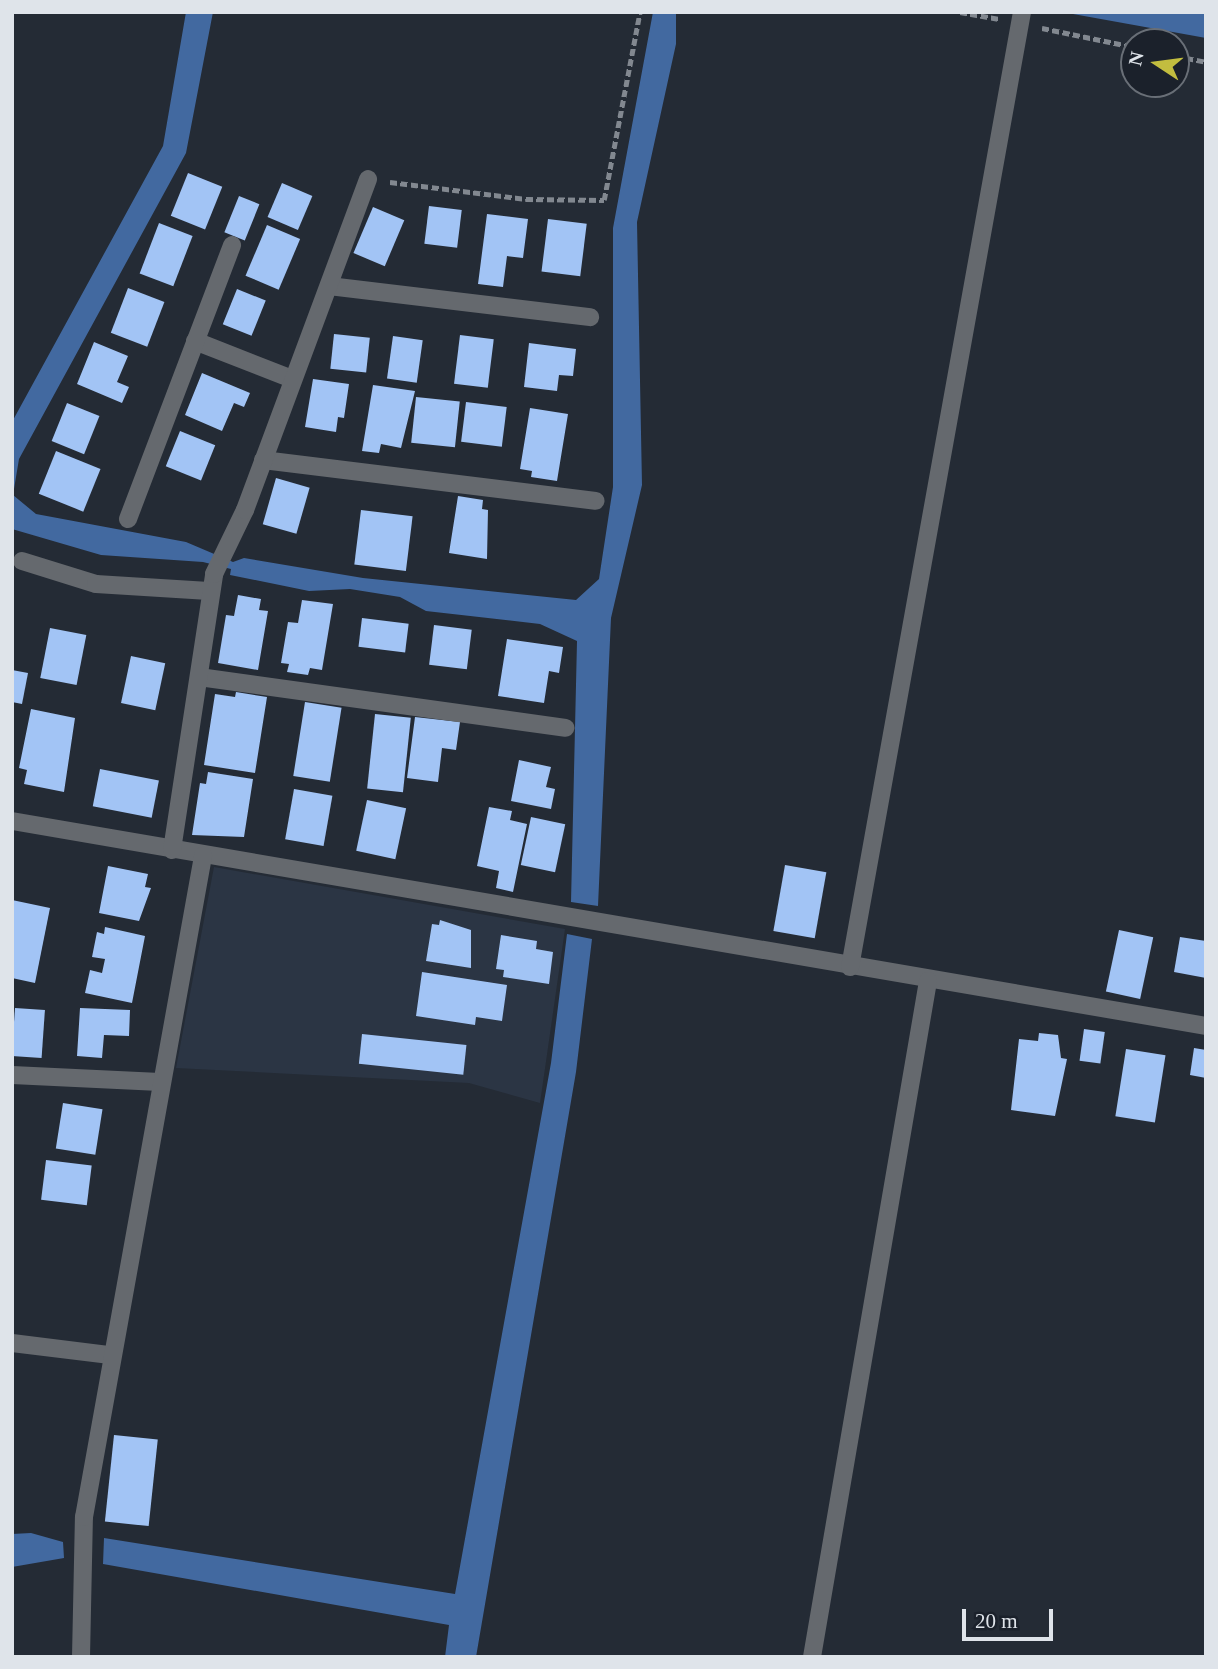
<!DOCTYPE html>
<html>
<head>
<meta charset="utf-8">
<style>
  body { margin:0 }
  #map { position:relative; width:1218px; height:1669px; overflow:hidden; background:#242b35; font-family:Georgia,serif }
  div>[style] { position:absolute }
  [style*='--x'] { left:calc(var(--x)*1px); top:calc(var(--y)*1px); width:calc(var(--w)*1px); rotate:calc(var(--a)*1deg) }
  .built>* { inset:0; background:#2b3544 }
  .water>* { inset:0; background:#4269a0 }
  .building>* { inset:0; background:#a2c4f5; transform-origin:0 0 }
  .path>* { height:4.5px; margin-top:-2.25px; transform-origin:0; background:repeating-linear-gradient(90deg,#828890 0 7px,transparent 0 10.5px) }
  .street>* { height:18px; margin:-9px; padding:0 9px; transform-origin:9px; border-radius:9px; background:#65696e }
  span { translate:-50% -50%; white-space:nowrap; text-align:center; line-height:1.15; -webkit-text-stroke:7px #1b212b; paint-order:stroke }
  .frame { position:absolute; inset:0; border:14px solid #dfe4ea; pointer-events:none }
  .north { position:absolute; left:1120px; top:28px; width:70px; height:70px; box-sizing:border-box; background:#1b212b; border:2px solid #696f77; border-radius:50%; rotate:283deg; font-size:19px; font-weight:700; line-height:28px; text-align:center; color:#dfe4ea }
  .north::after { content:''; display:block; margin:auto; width:24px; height:32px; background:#c2bd3f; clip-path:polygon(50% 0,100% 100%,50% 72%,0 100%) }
  .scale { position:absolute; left:962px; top:1609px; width:91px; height:32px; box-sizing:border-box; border:4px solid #dfe4ea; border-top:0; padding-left:9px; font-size:21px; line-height:24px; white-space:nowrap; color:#dfe4ea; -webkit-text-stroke:5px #1b212b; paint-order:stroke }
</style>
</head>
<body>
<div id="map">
  <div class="built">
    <div style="clip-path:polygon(214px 867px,565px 929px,540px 1103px,469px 1083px,176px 1068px)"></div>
  </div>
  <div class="water">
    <div style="clip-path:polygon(186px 12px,213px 12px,186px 153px,19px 459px,13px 495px,36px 514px,186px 542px,233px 562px,244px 558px,363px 578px,576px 600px,599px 579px,613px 487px,613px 228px,653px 12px,676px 12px,676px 44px,637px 222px,642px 485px,611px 618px,598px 906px,571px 902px,577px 641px,540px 624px,426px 611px,400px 597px,350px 589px,309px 591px,230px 575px,231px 569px,203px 562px,101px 555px,12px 529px,12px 422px,163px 146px)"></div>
    <div style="clip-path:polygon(1062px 12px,1206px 12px,1206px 38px)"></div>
    <div style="clip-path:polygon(567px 934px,592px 939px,576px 1072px,476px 1657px,445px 1657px,449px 1625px,103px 1564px,104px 1538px,455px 1594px,551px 1063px)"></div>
    <div style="clip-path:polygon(31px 1533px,63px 1542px,64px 1558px,12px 1567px,12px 1534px)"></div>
  </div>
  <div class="building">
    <div style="left:188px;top:173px;width:37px;height:46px;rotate:22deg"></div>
    <div style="left:282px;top:183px;width:33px;height:37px;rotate:23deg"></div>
    <div style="left:239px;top:196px;width:22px;height:39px;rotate:22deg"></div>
    <div style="left:429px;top:206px;width:33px;height:38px;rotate:7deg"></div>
    <div style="left:373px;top:207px;width:34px;height:50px;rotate:23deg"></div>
    <div style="clip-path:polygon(487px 214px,528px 219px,523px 258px,507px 256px,503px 287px,478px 284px)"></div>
    <div style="left:548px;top:219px;width:39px;height:53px;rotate:7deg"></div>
    <div style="left:159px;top:223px;width:36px;height:54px;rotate:21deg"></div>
    <div style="left:267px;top:225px;width:36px;height:55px;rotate:23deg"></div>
    <div style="left:128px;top:288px;width:39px;height:48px;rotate:21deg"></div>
    <div style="left:237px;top:289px;width:31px;height:38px;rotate:22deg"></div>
    <div style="left:334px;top:334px;width:36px;height:35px;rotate:6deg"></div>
    <div style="left:460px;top:335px;width:34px;height:49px;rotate:7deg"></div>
    <div style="left:393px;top:336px;width:30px;height:43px;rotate:8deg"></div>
    <div style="clip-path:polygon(94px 342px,128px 356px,117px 382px,129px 387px,122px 403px,77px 384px)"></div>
    <div style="clip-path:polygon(529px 343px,576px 349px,573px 376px,559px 375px,557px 391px,524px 387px)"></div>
    <div style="clip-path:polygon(202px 373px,250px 393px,244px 407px,234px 403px,222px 431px,185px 415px)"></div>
    <div style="clip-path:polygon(313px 379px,349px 384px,344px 418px,338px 417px,336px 432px,305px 427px)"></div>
    <div style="clip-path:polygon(373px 385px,415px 391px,401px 448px,381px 444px,379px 453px,362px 451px)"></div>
    <div style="left:416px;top:397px;width:44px;height:46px;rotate:6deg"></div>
    <div style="left:466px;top:402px;width:41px;height:40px;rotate:7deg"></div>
    <div style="left:67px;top:403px;width:35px;height:41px;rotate:22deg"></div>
    <div style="clip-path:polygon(530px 408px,568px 414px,557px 481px,531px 477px,532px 471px,520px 469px)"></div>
    <div style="left:180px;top:431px;width:38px;height:38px;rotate:22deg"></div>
    <div style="left:56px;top:451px;width:48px;height:46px;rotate:22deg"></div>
    <div style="left:276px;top:478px;width:35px;height:48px;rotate:16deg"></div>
    <div style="clip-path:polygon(458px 496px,483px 500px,482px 509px,488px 510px,487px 559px,449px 553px)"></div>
    <div style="left:361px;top:510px;width:52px;height:55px;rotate:7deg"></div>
    <div style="clip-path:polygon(238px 595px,261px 599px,259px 610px,268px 611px,258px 670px,218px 663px,226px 615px,234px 616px)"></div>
    <div style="clip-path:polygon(302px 600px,333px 604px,322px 670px,310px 668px,308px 675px,287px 672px,289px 664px,281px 663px,288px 622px,298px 623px)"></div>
    <div style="left:362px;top:618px;width:47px;height:29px;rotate:7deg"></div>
    <div style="left:434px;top:625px;width:38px;height:40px;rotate:7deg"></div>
    <div style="left:50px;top:628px;width:37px;height:51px;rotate:11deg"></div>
    <div style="clip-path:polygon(507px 639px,563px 647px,559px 673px,549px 671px,544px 703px,498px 696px)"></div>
    <div style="left:131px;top:656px;width:35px;height:48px;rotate:12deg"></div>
    <div style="clip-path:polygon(12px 670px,28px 673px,22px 704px,12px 702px)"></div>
    <div style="clip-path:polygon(236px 692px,267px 697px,255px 773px,204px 765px,215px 694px,235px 697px)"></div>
    <div style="left:305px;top:702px;width:37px;height:75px;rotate:9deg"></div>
    <div style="clip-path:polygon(31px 709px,75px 718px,64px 792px,24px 784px,27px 770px,19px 768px)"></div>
    <div style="left:375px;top:714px;width:36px;height:75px;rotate:6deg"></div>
    <div style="clip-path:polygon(415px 717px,460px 722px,456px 750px,442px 748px,438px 782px,407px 778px)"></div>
    <div style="clip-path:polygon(519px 760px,551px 767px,546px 787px,555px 789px,551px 809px,511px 801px)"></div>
    <div style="left:100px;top:769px;width:60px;height:38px;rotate:11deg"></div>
    <div style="clip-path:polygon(208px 772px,253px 779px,244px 837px,192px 835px,200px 783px,206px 784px)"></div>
    <div style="left:294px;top:789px;width:39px;height:51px;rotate:10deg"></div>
    <div style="left:367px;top:800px;width:40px;height:52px;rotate:12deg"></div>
    <div style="clip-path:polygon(489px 807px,512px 811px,510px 820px,527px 824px,513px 892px,496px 888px,499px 871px,477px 866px)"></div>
    <div style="left:531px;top:817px;width:35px;height:49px;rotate:12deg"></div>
    <div style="left:785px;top:865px;width:42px;height:67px;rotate:10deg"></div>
    <div style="clip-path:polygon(108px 866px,148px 874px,145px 887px,151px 888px,139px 921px,99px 913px)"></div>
    <div style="clip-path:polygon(12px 900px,50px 908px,35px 983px,12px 978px)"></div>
    <div style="clip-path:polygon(440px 920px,471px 930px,471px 968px,426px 961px,432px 924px,439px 925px)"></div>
    <div style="clip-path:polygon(105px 927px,145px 936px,132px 1003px,85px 993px,90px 970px,102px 973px,105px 959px,92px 957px,97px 932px,104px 934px)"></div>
    <div style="left:1119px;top:930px;width:35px;height:63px;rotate:12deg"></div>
    <div style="clip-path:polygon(501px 935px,537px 941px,536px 949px,553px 952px,549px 984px,503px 977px,504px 970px,496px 969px)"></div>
    <div style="clip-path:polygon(1180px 937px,1206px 941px,1206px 978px,1174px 972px)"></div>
    <div style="clip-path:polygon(422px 972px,507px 985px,502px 1021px,476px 1017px,475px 1025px,416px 1016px)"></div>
    <div style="left:15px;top:1008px;width:30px;height:48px;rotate:4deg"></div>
    <div style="clip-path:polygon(80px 1008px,130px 1010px,129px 1036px,104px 1035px,102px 1058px,77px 1056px)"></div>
    <div style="left:1084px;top:1029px;width:21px;height:32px;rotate:8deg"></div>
    <div style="clip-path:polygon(1039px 1033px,1058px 1035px,1061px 1058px,1067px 1059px,1055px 1116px,1011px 1110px,1019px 1039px,1038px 1041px)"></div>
    <div style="left:362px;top:1034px;width:105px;height:30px;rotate:6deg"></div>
    <div style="clip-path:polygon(1194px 1048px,1206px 1050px,1206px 1078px,1190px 1075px)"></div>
    <div style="left:1126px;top:1049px;width:40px;height:68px;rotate:9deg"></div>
    <div style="left:63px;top:1103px;width:40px;height:46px;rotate:9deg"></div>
    <div style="left:46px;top:1160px;width:46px;height:40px;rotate:7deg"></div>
    <div style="left:114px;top:1435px;width:44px;height:87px;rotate:6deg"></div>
  </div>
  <div class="path">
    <div style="--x:960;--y:12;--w:40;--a:10"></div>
    <div style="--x:1042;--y:28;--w:94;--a:11.7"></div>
    <div style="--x:1176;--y:56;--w:31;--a:11"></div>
    <div style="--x:390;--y:182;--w:137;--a:7.1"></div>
    <div style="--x:526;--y:199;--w:78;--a:0.7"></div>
    <div style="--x:604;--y:200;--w:191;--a:-79.2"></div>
  </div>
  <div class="street">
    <div style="--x:329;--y:286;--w:263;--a:6.8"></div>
    <div style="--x:195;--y:341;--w:104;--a:21.4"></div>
    <div style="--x:263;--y:460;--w:335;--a:7"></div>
    <div style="--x:128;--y:519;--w:293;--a:-69.2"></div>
    <div style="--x:22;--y:561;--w:77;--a:17.3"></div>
    <div style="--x:96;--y:584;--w:113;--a:3.5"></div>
    <div style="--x:199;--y:677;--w:370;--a:7.9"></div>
    <div style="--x:12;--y:821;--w:1211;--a:9.74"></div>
    <div style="--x:172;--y:850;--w:279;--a:-81.3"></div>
    <div style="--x:214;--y:574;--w:71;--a:-64.2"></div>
    <div style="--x:245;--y:510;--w:353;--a:-69.6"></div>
    <div style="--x:850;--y:967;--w:970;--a:-79.79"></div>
    <div style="--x:12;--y:1075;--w:148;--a:2.7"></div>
    <div style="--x:12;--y:1343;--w:99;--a:7"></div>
    <div style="--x:81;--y:1657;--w:140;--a:-88.8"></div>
    <div style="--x:84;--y:1517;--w:672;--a:-79.79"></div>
    <div style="--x:812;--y:1657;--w:686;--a:-80.26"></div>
  </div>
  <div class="frame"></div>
  <div class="north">N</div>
  <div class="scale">20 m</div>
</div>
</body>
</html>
